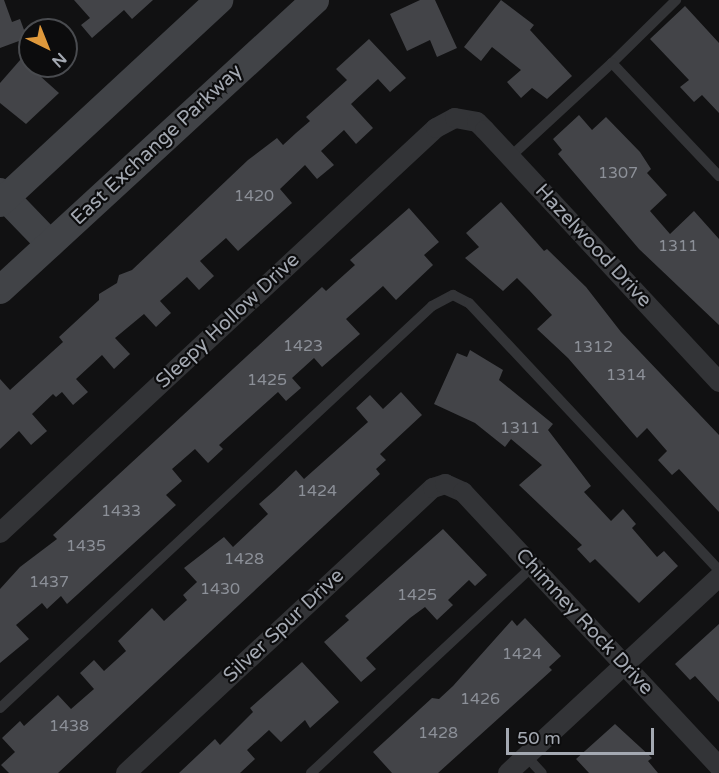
<!DOCTYPE html>
<html>
<head>
<meta charset="utf-8">
<style>
  body { margin:0 }
  #map { position:relative; width:719px; height:773px; overflow:hidden; background:#111112; font-family:"Varela Round",sans-serif }
  div>[style] { position:absolute }
  [style*='--x'] { left:calc(var(--x)*1px); top:calc(var(--y)*1px); width:calc(var(--w)*1px); rotate:calc(var(--a)*1deg) }
  .building>* { inset:0; background:#434448 }
  .lane>* { height:10px; margin:-5px; padding:0 5px; transform-origin:5px; border-radius:5px; background:#333437 }
  .street>* { height:20px; margin:-10px; padding:0 10px; transform-origin:10px; border-radius:10px; background:#333437 }
  .secondary>* { height:28px; margin:-14px; padding:0 14px; transform-origin:14px; border-radius:14px; background:#414347 }
  span { translate:-50% -50%; white-space:nowrap; text-align:center; line-height:1.15; -webkit-text-stroke:4.5px #0c0c0d; paint-order:stroke }
  .number-label { font-size:16px; color:#8c9098 }
  .number-label span { -webkit-text-stroke-width:0 }
  .street-label { font-size:20px; color:#a4a9b2 }
  .north { position:absolute; left:18px; top:18px; width:60px; height:60px; box-sizing:border-box; background:#0c0c0d; border:2px solid #494b4f; border-radius:50%; rotate:137deg; font-size:16px; font-weight:700; line-height:24px; text-align:center; color:#a4a9b2 }
  .north::after { content:''; display:block; margin:auto; width:21px; height:27px; background:#df993c; clip-path:polygon(50% 0,100% 100%,50% 72%,0 100%) }
  .scale { position:absolute; left:506px; top:728px; width:148px; height:27px; box-sizing:border-box; border:3px solid #a4a9b2; border-top:0; padding-left:8px; font-size:18px; line-height:21px; white-space:nowrap; color:#a4a9b2; -webkit-text-stroke:4px #0c0c0d; paint-order:stroke }
</style>
</head>
<body>
<div id="map">
  <div class="building">
    <div style="clip-path:polygon(0 0,4px 0,12px 22px,20px 19px,27px 38px,0 48px)"></div>
    <div style="clip-path:polygon(74px 0,153px 0,132px 19px,124px 10px,92px 38px,81px 25px,90px 18px)"></div>
    <div style="clip-path:polygon(420px 0,435px 0,457px 48px,437px 57px,430px 40px,407px 51px,390px 14px)"></div>
    <div style="clip-path:polygon(501px 0,534px 25px,530px 30px,572px 76px,547px 99px,532px 88px,521px 98px,507px 82px,521px 70px,492px 47px,481px 61px,464px 47px)"></div>
    <div style="clip-path:polygon(685px 6px,719px 43px,719px 113px,702px 95px,694px 102px,680px 87px,689px 80px,650px 39px)"></div>
    <div style="clip-path:polygon(369px 39px,406px 78px,390px 92px,378px 79px,351px 104px,373px 128px,356px 144px,344px 130px,321px 151px,334px 165px,317px 179px,305px 165px,280px 189px,292px 203px,238px 251px,226px 238px,200px 261px,214px 276px,199px 290px,187px 277px,160px 301px,171px 313px,156px 327px,144px 314px,115px 338px,130px 354px,114px 369px,102px 355px,76px 379px,88px 392px,73px 405px,62px 392px,56px 397px,53px 394px,32px 414px,47px 431px,31px 445px,19px 431px,0 449px,0 379px,10px 390px,63px 342px,59px 337px,99px 300px,99px 294px,117px 283px,119px 275px,132px 270px,248px 160px,277px 138px,283px 145px,296px 133px,310px 121px,306px 117px,347px 80px,336px 69px)"></div>
    <div style="clip-path:polygon(21px 59px,59px 93px,26px 124px,0 103px,0 83px)"></div>
    <div style="clip-path:polygon(579px 115px,592px 130px,606px 117px,640px 152px,651px 169px,647px 173px,667px 195px,650px 211px,670px 234px,694px 211px,719px 239px,719px 325px,639px 249px,558px 154px,562px 150px,553px 139px)"></div>
    <div style="clip-path:polygon(501px 202px,544px 251px,547px 249px,586px 287px,621px 332px,719px 435px,719px 512px,679px 469px,672px 475px,658px 460px,667px 451px,647px 428px,637px 438px,568px 358px,537px 329px,552px 315px,529px 290px,517px 278px,503px 291px,465px 258px,479px 247px,466px 233px)"></div>
    <div style="clip-path:polygon(409px 208px,439px 242px,424px 255px,433px 265px,396px 300px,383px 286px,346px 319px,360px 334px,322px 367px,314px 358px,292px 378px,301px 388px,286px 401px,278px 392px,219px 445px,223px 449px,208px 463px,195px 449px,172px 469px,182px 481px,166px 495px,176px 505px,67px 604px,61px 596px,47px 609px,42px 603px,16px 625px,29px 639px,0 663px,0 589px,20px 567px,57px 539px,53px 535px,322px 287px,326px 291px,355px 265px,350px 260px)"></div>
    <div style="clip-path:polygon(470px 350px,503px 370px,499px 380px,553px 424px,548px 430px,591px 486px,584px 492px,611px 521px,623px 509px,636px 524px,632px 528px,657px 557px,664px 551px,678px 566px,639px 603px,595px 559px,590px 563px,577px 549px,582px 545px,519px 485px,542px 465px,511px 439px,505px 447px,475px 423px,434px 404px,457px 353px,467px 357px)"></div>
    <div style="clip-path:polygon(401px 392px,422px 415px,380px 454px,386px 460px,376px 469px,380px 474px,58px 773px,9px 773px,1px 765px,15px 752px,2px 738px,20px 721px,24px 726px,58px 695px,71px 709px,94px 689px,80px 673px,94px 660px,104px 671px,126px 651px,118px 641px,152px 608px,164px 621px,187px 600px,183px 595px,197px 582px,184px 568px,224px 537px,233px 547px,268px 514px,259px 504px,275px 490px,296px 470px,304px 479px,368px 422px,356px 408px,370px 395px,383px 409px)"></div>
    <div style="clip-path:polygon(443px 529px,487px 575px,475px 586px,469px 580px,448px 600px,453px 605px,437px 620px,425px 607px,410px 618px,366px 658px,376px 669px,361px 682px,324px 642px,349px 620px,345px 616px)"></div>
    <div style="clip-path:polygon(525px 618px,561px 656px,549px 667px,552px 670px,438px 773px,392px 773px,373px 752px,432px 698px,439px 699px,453px 686px,512px 620px,517px 626px)"></div>
    <div style="clip-path:polygon(719px 624px,719px 702px,695px 676px,690px 680px,675px 664px)"></div>
    <div style="clip-path:polygon(302px 662px,339px 702px,310px 728px,305px 720px,281px 742px,269px 730px,247px 750px,255px 759px,240px 773px,179px 773px,215px 739px,220px 745px,253px 712px,250px 708px)"></div>
    <div style="clip-path:polygon(615px 724px,652px 758px,648px 761px,658px 773px,589px 773px,576px 759px)"></div>
  </div>
  <div class="lane">
    <div style="--x:612;--y:63;--w:90;--a:-44.5"></div>
    <div style="--x:510;--y:157;--w:139;--a:-42.7"></div>
    <div style="--x:612;--y:63;--w:156;--a:46.6"></div>
    <div style="--x:0;--y:708;--w:590;--a:-42.94"></div>
    <div style="--x:432;--y:306;--w:24;--a:-28"></div>
    <div style="--x:453;--y:295;--w:18;--a:27"></div>
    <div style="--x:469;--y:303;--w:366;--a:46.9"></div>
    <div style="--x:526;--y:756;--w:23;--a:47"></div>
    <div style="--x:311;--y:773;--w:304;--a:-43"></div>
  </div>
  <div class="street">
    <div style="--x:0;--y:533;--w:595;--a:-42.89"></div>
    <div style="--x:436;--y:128;--w:21;--a:-28"></div>
    <div style="--x:455;--y:118;--w:22;--a:10"></div>
    <div style="--x:477;--y:122;--w:11;--a:45"></div>
    <div style="--x:485;--y:130;--w:344;--a:47.1"></div>
    <div style="--x:126;--y:773;--w:419;--a:-42.9"></div>
    <div style="--x:433;--y:488;--w:13;--a:-18"></div>
    <div style="--x:445;--y:484;--w:20;--a:24"></div>
    <div style="--x:463;--y:492;--w:376;--a:47"></div>
    <div style="--x:508;--y:773;--w:288;--a:-42.9"></div>
  </div>
  <div class="secondary">
    <div style="--x:0;--y:192;--w:72;--a:46.1"></div>
    <div style="--x:0;--y:203;--w:299;--a:-42.8"></div>
    <div style="--x:0;--y:290;--w:428;--a:-42.6"></div>
  </div>
  <div class="number-label">
    <span style="left:618px;top:173px">1307</span>
    <span style="left:254px;top:196px">1420</span>
    <span style="left:678px;top:246px">1311</span>
    <span style="left:303px;top:346px">1423</span>
    <span style="left:593px;top:347px">1312</span>
    <span style="left:626px;top:375px">1314</span>
    <span style="left:267px;top:380px">1425</span>
    <span style="left:520px;top:428px">1311</span>
    <span style="left:317px;top:491px">1424</span>
    <span style="left:121px;top:511px">1433</span>
    <span style="left:86px;top:546px">1435</span>
    <span style="left:244px;top:559px">1428</span>
    <span style="left:49px;top:582px">1437</span>
    <span style="left:220px;top:589px">1430</span>
    <span style="left:417px;top:595px">1425</span>
    <span style="left:522px;top:654px">1424</span>
    <span style="left:480px;top:699px">1426</span>
    <span style="left:69px;top:726px">1438</span>
    <span style="left:438px;top:733px">1428</span>
  </div>
  <div class="street-label">
    <span style="left:157px;top:145px;rotate:-43deg">East Exchange Parkway</span>
    <span style="left:593px;top:246px;rotate:47deg">Hazelwood Drive</span>
    <span style="left:228px;top:321px;rotate:-43deg">Sleepy Hollow Drive</span>
    <span style="left:584px;top:622px;rotate:47deg">Chimney Rock Drive</span>
    <span style="left:284px;top:626px;rotate:-43deg">Silver Spur Drive</span>
  </div>
  <div class="north">N</div>
  <div class="scale">50 m</div>
</div>
</body>
</html>
